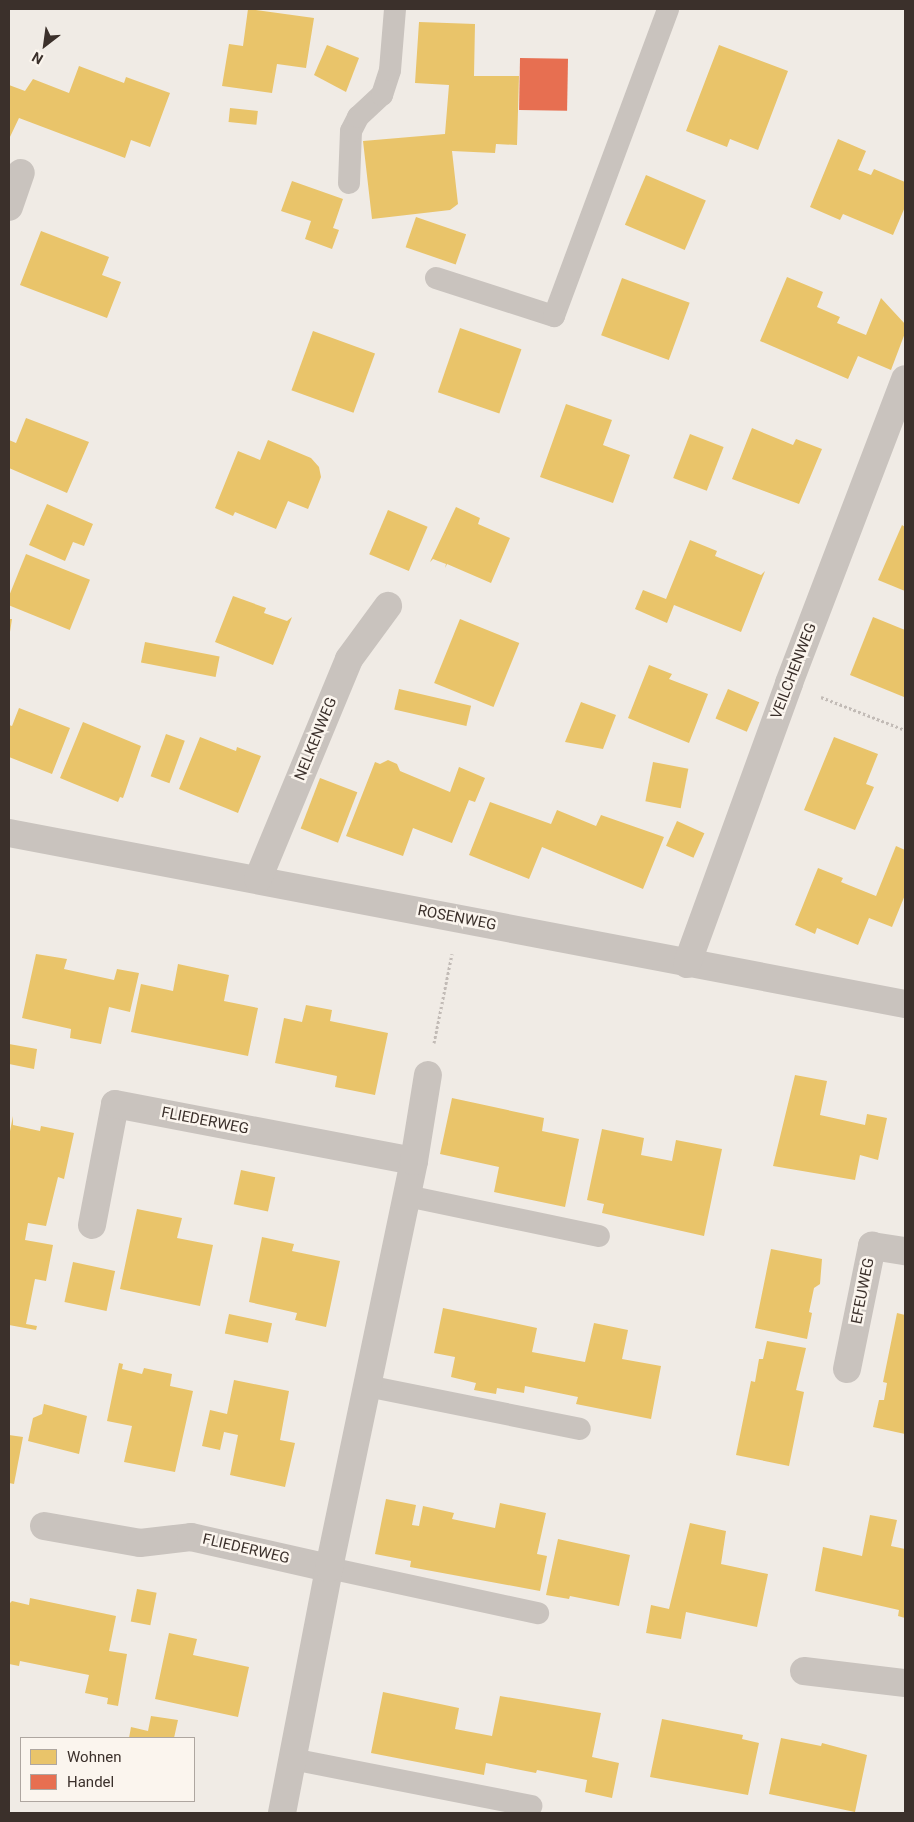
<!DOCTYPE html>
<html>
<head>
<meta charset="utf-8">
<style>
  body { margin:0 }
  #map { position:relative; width:914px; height:1822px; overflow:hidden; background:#f0ebe5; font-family:Roboto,sans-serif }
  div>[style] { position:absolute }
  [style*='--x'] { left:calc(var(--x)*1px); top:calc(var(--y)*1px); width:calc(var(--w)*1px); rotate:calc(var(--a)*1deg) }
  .homes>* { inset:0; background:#e9c46a; transform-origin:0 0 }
  .shops>* { inset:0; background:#e76f51; transform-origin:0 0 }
  .path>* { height:3px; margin-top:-1.5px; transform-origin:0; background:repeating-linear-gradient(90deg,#c2bbb6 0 2.5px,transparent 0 5px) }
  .service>* { height:22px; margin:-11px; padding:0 11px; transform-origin:11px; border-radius:11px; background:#c9c3be }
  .minor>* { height:28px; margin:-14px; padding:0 14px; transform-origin:14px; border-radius:14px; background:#c9c3be }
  span { translate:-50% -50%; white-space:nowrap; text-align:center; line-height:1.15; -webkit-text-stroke:5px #fbf5ee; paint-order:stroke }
  .street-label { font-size:15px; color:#3b302b }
  .frame { position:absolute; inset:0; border:10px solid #3b302b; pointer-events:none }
  .legend { position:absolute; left:20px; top:1737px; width:175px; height:65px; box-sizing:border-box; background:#fbf5ee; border:1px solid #aea6a0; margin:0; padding:6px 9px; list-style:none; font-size:15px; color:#3b302b }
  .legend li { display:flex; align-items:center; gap:10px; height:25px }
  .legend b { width:25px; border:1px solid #aea6a0 }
  .north { position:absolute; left:20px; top:20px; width:50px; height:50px; -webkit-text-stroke:4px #fbf5ee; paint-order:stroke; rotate:210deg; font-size:14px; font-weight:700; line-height:20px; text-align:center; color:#3b302b }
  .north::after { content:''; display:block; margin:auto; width:18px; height:22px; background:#3b302b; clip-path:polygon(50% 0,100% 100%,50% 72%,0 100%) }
</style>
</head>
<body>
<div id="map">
  <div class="homes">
    <div style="clip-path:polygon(248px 9px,314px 18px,306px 68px,277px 64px,272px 93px,222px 86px,229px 44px,243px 46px)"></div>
    <div style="clip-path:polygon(419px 22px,475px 24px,474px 76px,519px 76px,517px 145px,496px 144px,495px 153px,452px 151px,458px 204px,450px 210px,372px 219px,363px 141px,445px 134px,449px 85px,415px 83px)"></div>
    <div style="clip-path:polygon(327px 45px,359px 58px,346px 92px,314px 75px)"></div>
    <div style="clip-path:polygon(719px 45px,788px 71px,758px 150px,730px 139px,727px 147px,686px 131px)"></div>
    <div style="clip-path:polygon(79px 66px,124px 83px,126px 77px,170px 93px,150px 147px,131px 140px,125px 158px,19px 118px,9px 139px,9px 85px,25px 91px,33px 79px,69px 93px)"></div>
    <div style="left:230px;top:108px;width:28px;height:14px;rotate:6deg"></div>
    <div style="clip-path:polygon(838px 139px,866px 151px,858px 170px,871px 175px,874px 169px,905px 182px,905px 207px,893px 235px,843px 214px,840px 220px,810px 207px)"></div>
    <div style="left:646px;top:175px;width:65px;height:54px;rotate:23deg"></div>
    <div style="clip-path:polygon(292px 181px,343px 199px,333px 228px,339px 230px,332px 249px,305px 239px,311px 221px,281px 211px)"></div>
    <div style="left:416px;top:217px;width:53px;height:32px;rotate:19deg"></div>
    <div style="clip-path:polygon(41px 231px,109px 257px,102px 275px,121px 282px,107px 318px,20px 285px)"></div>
    <div style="clip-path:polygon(787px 277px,823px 292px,817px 307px,840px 317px,837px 323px,866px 335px,881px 298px,905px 324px,905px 333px,891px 370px,858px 356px,848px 379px,760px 341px)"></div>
    <div style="left:622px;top:278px;width:72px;height:61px;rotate:20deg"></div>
    <div style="left:460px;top:328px;width:65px;height:68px;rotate:19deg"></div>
    <div style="left:313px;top:331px;width:66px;height:63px;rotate:20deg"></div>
    <div style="clip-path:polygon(566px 404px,612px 420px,603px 445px,630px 455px,613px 503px,540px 477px)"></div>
    <div style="clip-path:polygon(26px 418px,89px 442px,67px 493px,9px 468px,9px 440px,16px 443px)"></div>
    <div style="clip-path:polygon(752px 428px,793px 445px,796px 439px,822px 449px,799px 504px,732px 479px)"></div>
    <div style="left:690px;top:434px;width:36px;height:47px;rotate:21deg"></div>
    <div style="clip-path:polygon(268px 440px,311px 458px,319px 467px,321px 477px,308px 509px,288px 501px,276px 529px,235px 512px,233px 516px,215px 508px,238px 451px,260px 460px)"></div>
    <div style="clip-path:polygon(47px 504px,93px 524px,84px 546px,73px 542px,65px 561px,29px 545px)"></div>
    <div style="clip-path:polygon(456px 507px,480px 518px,478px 524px,510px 538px,491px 583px,447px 564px,445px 568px,446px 564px,433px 559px,430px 562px)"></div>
    <div style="left:388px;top:510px;width:43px;height:48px;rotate:23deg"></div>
    <div style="clip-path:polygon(902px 525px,905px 527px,905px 591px,878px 580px)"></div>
    <div style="clip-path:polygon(690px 540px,717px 551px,715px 556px,761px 575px,765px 571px,741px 632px,674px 605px,667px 623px,635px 609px,643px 590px,666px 599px)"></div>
    <div style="left:26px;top:554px;width:69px;height:54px;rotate:22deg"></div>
    <div style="clip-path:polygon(233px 596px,266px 608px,264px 613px,287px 621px,292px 617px,273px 665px,215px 642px)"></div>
    <div style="clip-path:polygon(873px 617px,905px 630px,904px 697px,850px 675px)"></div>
    <div style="clip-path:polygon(9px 619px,12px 619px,10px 632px,9px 632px)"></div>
    <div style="left:460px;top:619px;width:64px;height:69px;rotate:22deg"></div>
    <div style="left:145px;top:642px;width:76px;height:21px;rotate:11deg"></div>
    <div style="clip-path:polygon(649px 665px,672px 674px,669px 679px,708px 694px,689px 743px,628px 718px)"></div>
    <div style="left:399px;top:689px;width:74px;height:21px;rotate:13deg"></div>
    <div style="left:728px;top:689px;width:34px;height:32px;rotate:23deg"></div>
    <div style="clip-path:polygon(581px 702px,616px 715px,603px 749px,565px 742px)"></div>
    <div style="clip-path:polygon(19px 708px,70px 728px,52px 774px,9px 757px,9px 725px,12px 726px)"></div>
    <div style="clip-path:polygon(83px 722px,141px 746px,123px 798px,120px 797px,118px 802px,60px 778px)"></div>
    <div style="left:166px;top:734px;width:20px;height:45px;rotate:20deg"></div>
    <div style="clip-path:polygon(200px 737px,236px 751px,237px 747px,261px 756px,238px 813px,179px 789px)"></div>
    <div style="clip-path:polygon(834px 737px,878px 754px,866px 784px,874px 787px,855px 830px,804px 810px)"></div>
    <div style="clip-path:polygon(388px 760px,397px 764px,400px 771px,450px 792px,459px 767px,485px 778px,475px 802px,469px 800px,452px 843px,413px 828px,403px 856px,346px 836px,375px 762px,380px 764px)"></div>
    <div style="left:653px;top:762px;width:36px;height:40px;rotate:11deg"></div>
    <div style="left:320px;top:778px;width:40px;height:54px;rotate:21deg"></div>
    <div style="clip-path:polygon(490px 802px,551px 824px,557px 810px,596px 826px,601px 815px,664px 837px,643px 889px,542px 847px,529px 879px,469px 855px)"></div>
    <div style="left:677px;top:821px;width:30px;height:27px;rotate:24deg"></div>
    <div style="clip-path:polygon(896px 846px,905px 850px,905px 895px,892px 927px,869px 918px,858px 945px,817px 928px,815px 934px,795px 925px,818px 868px,843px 878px,841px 882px,876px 896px)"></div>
    <div style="clip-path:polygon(36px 954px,67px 959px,64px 969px,114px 980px,117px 969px,139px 973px,130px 1012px,109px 1007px,101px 1044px,70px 1038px,71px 1029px,22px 1018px)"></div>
    <div style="clip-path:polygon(178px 964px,229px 975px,224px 1001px,258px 1008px,248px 1056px,131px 1032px,141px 984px,173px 991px)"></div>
    <div style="clip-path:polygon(306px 1005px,332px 1010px,330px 1021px,388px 1033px,375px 1095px,335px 1087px,337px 1076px,275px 1063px,284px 1018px,302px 1022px)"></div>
    <div style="clip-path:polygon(9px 1044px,37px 1049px,34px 1069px,9px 1064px)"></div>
    <div style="clip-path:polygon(795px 1075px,827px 1081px,820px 1115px,865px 1125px,867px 1114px,887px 1118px,878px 1160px,860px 1155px,855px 1180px,773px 1166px)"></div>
    <div style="clip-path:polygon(452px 1098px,544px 1118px,542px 1131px,579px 1139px,565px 1207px,494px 1192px,499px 1167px,440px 1154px)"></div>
    <div style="clip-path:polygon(13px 1116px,13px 1125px,40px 1131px,41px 1126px,74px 1133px,64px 1179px,58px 1177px,46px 1226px,28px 1223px,25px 1240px,53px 1245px,46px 1281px,35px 1279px,26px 1324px,37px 1326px,36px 1330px,9px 1325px,9px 1136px)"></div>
    <div style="clip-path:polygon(602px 1129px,644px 1138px,641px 1155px,672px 1161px,676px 1140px,722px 1149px,704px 1236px,602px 1213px,604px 1204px,587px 1200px)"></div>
    <div style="left:241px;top:1170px;width:35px;height:35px;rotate:12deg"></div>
    <div style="clip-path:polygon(137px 1209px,182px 1218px,177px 1238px,213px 1245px,200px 1306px,120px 1289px)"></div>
    <div style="clip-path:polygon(262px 1237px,294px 1244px,292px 1251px,340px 1261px,326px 1327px,295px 1320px,297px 1313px,249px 1302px)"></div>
    <div style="clip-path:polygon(771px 1249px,822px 1259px,820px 1284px,814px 1288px,809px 1312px,812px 1313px,807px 1339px,755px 1328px)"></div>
    <div style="left:73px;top:1262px;width:43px;height:41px;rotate:12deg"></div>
    <div style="clip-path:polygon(443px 1308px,537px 1328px,532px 1352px,585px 1362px,594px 1323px,628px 1330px,622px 1359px,661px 1366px,651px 1419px,576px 1404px,578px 1397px,525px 1386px,524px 1393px,497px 1388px,496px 1394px,474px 1390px,476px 1383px,451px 1377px,455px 1357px,434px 1353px)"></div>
    <div style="clip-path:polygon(897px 1313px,905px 1315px,905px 1434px,873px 1427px,879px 1400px,884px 1400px,887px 1383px,883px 1382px)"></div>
    <div style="left:229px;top:1314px;width:44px;height:20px;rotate:12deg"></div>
    <div style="clip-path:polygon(767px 1341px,806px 1348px,796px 1390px,804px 1392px,789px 1466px,736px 1455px,751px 1381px,755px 1382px,759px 1359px,763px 1359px)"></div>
    <div style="clip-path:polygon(119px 1363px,123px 1364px,122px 1369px,142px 1374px,144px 1368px,172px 1374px,170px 1386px,193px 1391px,175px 1472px,124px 1462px,132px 1426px,107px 1421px)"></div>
    <div style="clip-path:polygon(234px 1380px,289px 1391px,280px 1440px,295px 1443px,285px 1487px,230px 1475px,238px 1435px,224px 1432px,220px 1450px,202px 1446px,210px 1410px,227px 1414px)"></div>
    <div style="clip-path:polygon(44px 1404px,87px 1416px,79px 1454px,28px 1441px,33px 1418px,42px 1414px)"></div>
    <div style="clip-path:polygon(9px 1435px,23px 1437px,14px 1484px,9px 1483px)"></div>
    <div style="clip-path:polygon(386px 1499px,416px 1505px,412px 1525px,419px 1526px,423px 1506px,454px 1513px,452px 1519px,495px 1528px,500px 1503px,546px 1513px,537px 1554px,547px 1556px,540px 1591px,410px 1567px,411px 1561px,375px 1554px)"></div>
    <div style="clip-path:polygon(870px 1515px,897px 1520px,891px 1546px,905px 1549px,905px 1618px,898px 1616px,899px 1610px,815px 1591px,823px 1547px,862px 1556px)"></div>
    <div style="clip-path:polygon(690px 1523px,726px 1531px,721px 1564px,768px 1574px,757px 1627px,686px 1612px,681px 1639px,646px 1633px,651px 1605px,669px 1609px)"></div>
    <div style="clip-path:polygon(558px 1539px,630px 1555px,619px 1606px,570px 1596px,569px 1599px,546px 1595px)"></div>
    <div style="left:137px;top:1589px;width:20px;height:33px;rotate:11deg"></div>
    <div style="clip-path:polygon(30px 1598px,116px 1616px,109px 1651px,127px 1654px,118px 1706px,107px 1704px,108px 1698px,85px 1693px,89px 1675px,20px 1661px,19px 1666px,9px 1664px,9px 1604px,12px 1601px,29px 1605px)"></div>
    <div style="clip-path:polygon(169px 1633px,197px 1639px,193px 1655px,249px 1667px,238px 1717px,155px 1699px)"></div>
    <div style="clip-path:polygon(383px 1692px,459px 1708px,455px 1729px,492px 1736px,500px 1696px,601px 1713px,592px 1757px,619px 1763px,612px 1798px,585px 1792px,587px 1780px,537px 1770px,536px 1773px,486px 1763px,484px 1775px,371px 1753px)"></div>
    <div style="clip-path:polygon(151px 1716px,178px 1720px,174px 1738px,129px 1738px,131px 1727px,148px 1731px)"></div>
    <div style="clip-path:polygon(662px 1719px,743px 1735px,742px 1739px,759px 1743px,748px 1795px,650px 1777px)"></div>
    <div style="clip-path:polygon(781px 1738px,821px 1746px,822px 1743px,867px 1755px,855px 1812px,769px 1794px)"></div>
  </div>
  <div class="shops">
    <div style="left:520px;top:58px;width:48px;height:52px;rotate:1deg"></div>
  </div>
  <div class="path">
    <div style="--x:821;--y:697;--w:90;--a:21.4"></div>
    <div style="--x:434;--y:1043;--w:91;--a:-78.6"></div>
  </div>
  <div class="service">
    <div style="--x:349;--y:183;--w:52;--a:-87.8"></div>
    <div style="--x:351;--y:131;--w:16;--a:-63"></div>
    <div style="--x:358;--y:117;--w:33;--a:-43"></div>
    <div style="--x:382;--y:95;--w:26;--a:-72"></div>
    <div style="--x:390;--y:70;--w:61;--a:-85.3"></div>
    <div style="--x:436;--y:278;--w:124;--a:17.9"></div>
    <div style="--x:554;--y:316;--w:327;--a:-69.6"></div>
    <div style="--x:407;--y:1196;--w:196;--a:11.8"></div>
    <div style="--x:367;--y:1386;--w:217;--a:11.4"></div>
    <div style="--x:329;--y:1568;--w:214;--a:12.2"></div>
    <div style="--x:292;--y:1759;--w:244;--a:11.1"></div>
  </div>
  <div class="minor">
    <div style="--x:9;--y:207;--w:36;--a:-71"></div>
    <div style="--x:9;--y:833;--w:912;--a:10.8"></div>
    <div style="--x:258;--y:879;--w:238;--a:-67.5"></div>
    <div style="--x:349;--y:659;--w:66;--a:-53.7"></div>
    <div style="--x:687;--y:964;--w:299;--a:-70"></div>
    <div style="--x:789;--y:683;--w:325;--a:-69.1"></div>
    <div style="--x:92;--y:1225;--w:123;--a:-79.2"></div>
    <div style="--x:115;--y:1104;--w:304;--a:10.8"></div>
    <div style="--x:847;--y:1369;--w:126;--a:-78.5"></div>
    <div style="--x:872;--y:1246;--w:33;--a:9"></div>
    <div style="--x:44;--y:1526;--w:97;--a:10"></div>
    <div style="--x:140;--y:1543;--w:51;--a:-6.7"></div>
    <div style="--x:191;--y:1537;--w:141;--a:12.7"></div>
    <div style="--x:804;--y:1671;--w:102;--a:6.8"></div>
    <div style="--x:282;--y:1813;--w:249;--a:-79.1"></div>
    <div style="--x:329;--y:1568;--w:416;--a:-78.2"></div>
    <div style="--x:414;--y:1161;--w:87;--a:-80.8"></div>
  </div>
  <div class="street-label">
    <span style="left:794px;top:671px;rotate:-69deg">VEILCHENWEG</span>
    <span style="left:316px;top:739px;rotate:-68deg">NELKENWEG</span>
    <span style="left:457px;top:918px;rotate:11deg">ROSENWEG</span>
    <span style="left:205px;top:1121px;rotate:11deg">FLIEDERWEG</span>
    <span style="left:863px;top:1291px;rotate:-79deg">EFEUWEG</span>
    <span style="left:246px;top:1549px;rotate:13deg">FLIEDERWEG</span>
  </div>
  <div class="frame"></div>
  <ul class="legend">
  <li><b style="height:14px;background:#e9c46a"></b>Wohnen</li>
  <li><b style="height:14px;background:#e76f51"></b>Handel</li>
  </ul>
  <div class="north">N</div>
</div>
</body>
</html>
